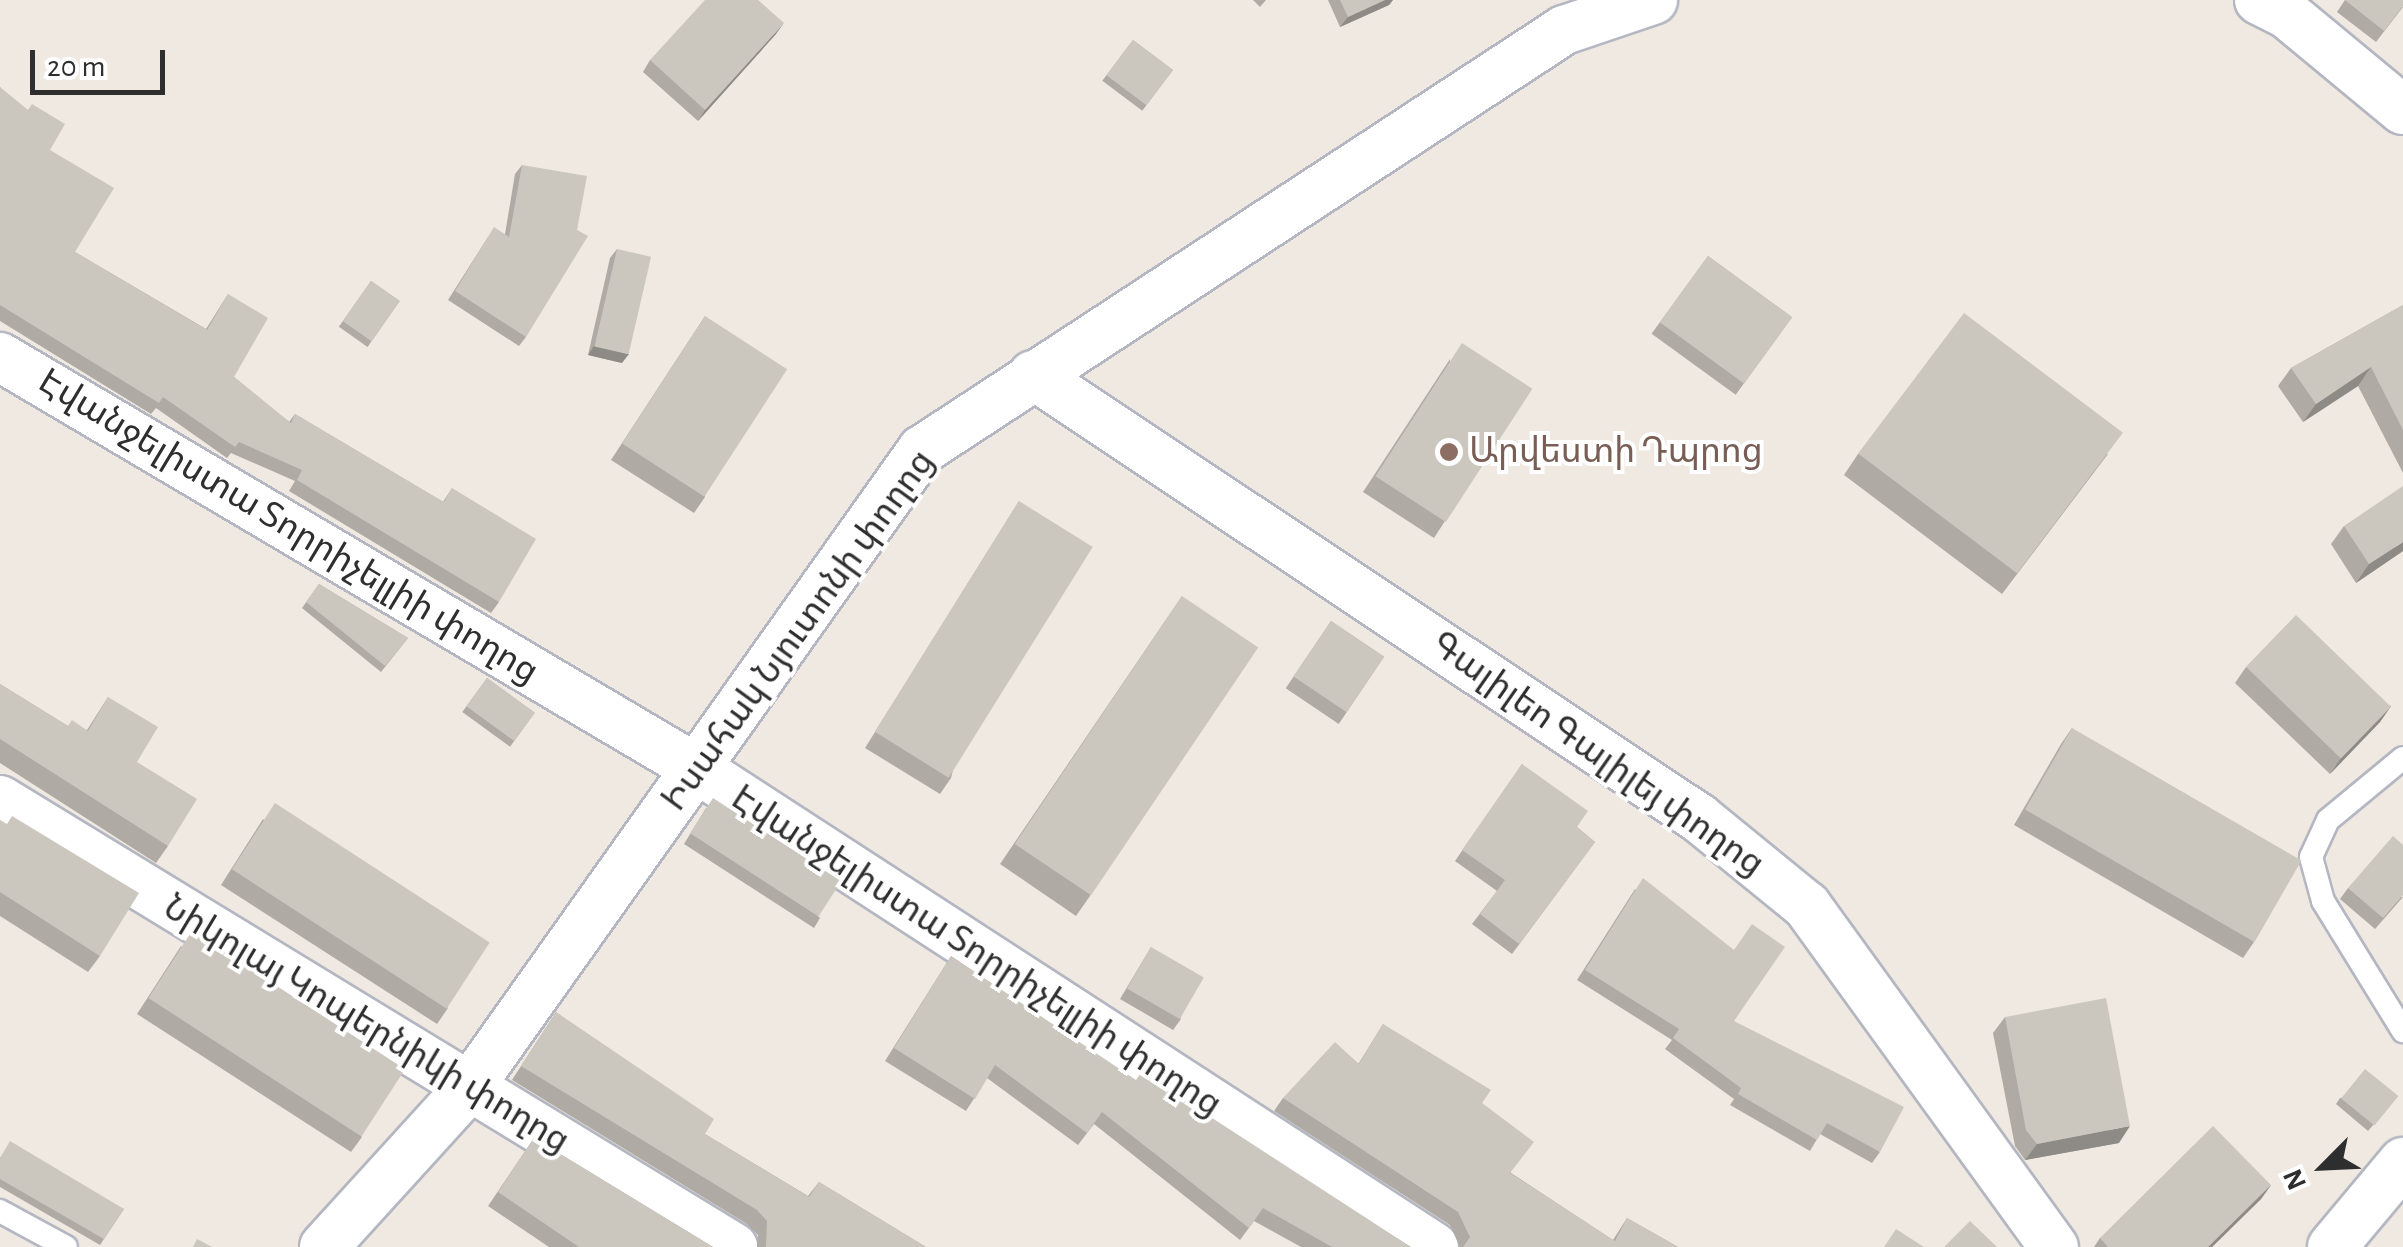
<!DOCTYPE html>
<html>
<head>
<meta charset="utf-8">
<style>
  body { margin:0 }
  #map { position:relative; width:2403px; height:1247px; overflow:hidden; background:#efe9e1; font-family:"Alegreya Sans","Noto Sans Armenian",sans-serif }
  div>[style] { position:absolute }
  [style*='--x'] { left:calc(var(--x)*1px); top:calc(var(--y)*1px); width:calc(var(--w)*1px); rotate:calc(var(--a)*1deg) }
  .roads { filter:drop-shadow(2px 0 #b4b7c1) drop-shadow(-2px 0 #b4b7c1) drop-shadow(0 2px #b4b7c1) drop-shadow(0 -2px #b4b7c1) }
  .lane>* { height:22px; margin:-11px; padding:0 11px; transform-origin:11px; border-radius:11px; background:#fff }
  .street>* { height:48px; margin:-24px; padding:0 24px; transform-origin:24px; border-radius:24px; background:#fff }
  .wall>* { inset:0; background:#afaba4; transform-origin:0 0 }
  .shaded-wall>* { inset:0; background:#8e8b86 }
  .building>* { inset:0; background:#cbc7bf; transform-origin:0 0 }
  .dots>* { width:28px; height:28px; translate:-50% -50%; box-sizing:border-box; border:5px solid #fff; border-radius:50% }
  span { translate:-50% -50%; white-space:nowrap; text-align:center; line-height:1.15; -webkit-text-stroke:8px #fff; paint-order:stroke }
  .education-label { font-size:35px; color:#785e54 }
  .left { translate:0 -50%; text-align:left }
  .street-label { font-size:35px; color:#2e2e2e }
  .north { position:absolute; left:2273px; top:1117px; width:100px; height:100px; -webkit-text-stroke:8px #fff; paint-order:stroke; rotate:246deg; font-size:28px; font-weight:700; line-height:40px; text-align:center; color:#2e2e2e }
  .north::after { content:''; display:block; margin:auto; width:35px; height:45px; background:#2e2e2e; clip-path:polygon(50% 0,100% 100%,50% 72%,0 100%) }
  .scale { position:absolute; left:30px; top:50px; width:135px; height:45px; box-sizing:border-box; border:5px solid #2e2e2e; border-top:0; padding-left:12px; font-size:30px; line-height:35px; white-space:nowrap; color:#2e2e2e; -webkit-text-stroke:8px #fff; paint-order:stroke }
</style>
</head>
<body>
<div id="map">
  <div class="roads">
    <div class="lane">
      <div style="--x:2403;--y:758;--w:97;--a:140.4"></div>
      <div style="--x:2328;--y:820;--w:41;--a:114.7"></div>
      <div style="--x:2311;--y:857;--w:46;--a:74.7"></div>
      <div style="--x:2323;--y:901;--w:153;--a:58.4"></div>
      <div style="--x:0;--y:1211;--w:75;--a:28.6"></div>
    </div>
    <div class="street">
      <div style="--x:2259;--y:0;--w:33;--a:27"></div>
      <div style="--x:2288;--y:15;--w:149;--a:39.6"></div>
      <div style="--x:0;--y:357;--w:812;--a:30.58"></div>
      <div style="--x:699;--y:770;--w:876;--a:32.98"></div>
      <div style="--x:1033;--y:375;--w:800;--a:33.63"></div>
      <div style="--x:1699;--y:818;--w:139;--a:39.2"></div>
      <div style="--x:1807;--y:906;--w:421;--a:54.1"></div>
      <div style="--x:0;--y:800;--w:859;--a:31.38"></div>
      <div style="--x:324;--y:1247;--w:214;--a:-47.7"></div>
      <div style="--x:468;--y:1089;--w:784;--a:-54.61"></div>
      <div style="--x:922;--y:450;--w:767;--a:-33.19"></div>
      <div style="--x:1564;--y:30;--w:94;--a:-18.6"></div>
      <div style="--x:2332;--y:1247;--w:111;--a:-50.1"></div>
    </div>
  </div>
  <div class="wall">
    <div style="clip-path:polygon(1253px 0,1266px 0,1260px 7px)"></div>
    <div style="clip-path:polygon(1328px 0,1393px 0,1389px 5px,1340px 27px)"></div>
    <div style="clip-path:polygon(2345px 0,2403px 7px,2376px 42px,2337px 12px)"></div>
    <div style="clip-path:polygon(776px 34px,698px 121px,643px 72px,650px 60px)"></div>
    <div style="left:1133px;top:40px;width:50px;height:51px;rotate:37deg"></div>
    <div style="clip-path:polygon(0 87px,50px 150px,75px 252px,206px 329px,228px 294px,234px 377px,289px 422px,295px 414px,443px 502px,452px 488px,499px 602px,491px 613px,289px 491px,295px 481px,231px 453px,227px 458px,156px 408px,151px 414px,0 321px)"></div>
    <div style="clip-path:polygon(522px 165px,526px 337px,519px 346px,448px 300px,488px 237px,505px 234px,515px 174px)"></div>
    <div style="clip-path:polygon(617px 249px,622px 363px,588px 355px,610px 258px)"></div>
    <div style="left:1708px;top:256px;width:104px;height:96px;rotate:36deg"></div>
    <div style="left:371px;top:281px;width:35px;height:56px;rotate:35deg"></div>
    <div style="clip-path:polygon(2403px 305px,2403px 473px,2358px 386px,2303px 422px,2278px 386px,2291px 368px)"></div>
    <div style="clip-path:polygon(705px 316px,705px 497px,694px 513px,611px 460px)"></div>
    <div style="clip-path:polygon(1450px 359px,1445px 521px,1434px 538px,1363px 492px)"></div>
    <div style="clip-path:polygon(1858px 454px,2108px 454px,2002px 594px,1844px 475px)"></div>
    <div style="clip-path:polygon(1019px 501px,951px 778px,940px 794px,865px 748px)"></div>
    <div style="clip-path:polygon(2344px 526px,2403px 551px,2356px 583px,2331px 544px)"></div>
    <div style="clip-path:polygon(319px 584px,408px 638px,381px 672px,302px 608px)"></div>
    <div style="clip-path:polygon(1182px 596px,1090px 896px,1076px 916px,1000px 864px)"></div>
    <div style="left:1331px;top:621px;width:64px;height:81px;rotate:34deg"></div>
    <div style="clip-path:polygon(2246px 667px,2391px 706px,2380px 722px,2330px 774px,2235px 683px)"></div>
    <div style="left:487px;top:678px;width:59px;height:42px;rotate:36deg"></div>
    <div style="clip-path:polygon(0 684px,68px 726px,87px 730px,108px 697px,137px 762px,168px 846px,156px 863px,0 763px)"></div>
    <div style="clip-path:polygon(2072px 728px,2254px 942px,2243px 958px,2014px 825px,2061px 744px)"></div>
    <div style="clip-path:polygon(1522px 764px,1577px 827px,1595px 842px,1512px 954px,1472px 924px,1497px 891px,1455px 861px)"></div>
    <div style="clip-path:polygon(706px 808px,820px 918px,814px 928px,684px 844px)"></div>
    <div style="clip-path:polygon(263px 819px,448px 1008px,437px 1024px,221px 885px)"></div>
    <div style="clip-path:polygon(0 820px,100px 956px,88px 972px,0 916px)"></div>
    <div style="clip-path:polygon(2348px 888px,2403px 897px,2375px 929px,2340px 899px)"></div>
    <div style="clip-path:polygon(1635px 889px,1734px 1021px,1880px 1152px,1872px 1163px,1820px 1134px,1810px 1151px,1730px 1105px,1734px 1099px,1665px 1049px,1672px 1040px,1577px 980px)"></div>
    <div style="clip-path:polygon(181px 946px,362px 1137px,351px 1152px,137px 1014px)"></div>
    <div style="clip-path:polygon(1151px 947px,1181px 1019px,1173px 1030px,1120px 999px)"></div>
    <div style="clip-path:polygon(951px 956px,1135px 1080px,1411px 1247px,1301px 1247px,1254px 1221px,1240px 1240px,1094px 1124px,1078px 1145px,987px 1078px,966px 1111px,885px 1061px)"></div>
    <div style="clip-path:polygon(556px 1012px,705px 1134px,808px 1196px,819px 1182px,926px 1247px,757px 1247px,758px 1235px,747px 1224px,512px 1080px)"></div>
    <div style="clip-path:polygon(2005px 1017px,2119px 1143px,2025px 1160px,2015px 1146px,1993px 1033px)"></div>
    <div style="clip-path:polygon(1383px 1024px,1482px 1103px,1511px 1173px,1613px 1240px,1627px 1218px,1678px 1247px,1460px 1247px,1450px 1225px,1274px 1111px,1283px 1098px,1359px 1063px)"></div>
    <div style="clip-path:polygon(2398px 1096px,2368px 1131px,2336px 1104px,2340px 1098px)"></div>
    <div style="clip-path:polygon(534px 1138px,713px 1247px,549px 1247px,488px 1206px)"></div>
    <div style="clip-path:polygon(0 1157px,124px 1209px,100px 1245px,0 1187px)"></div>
    <div style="clip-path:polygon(2271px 1185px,2261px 1199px,2212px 1247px,2094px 1247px,2100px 1238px)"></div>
  </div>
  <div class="shaded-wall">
    <div style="clip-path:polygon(1385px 0,1393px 0,1389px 5px,1340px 27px,1348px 17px)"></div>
    <div style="clip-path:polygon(784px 23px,776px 34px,698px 121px,705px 110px)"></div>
    <div style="clip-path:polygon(594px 346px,629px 354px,622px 363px,588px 355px)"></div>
    <div style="clip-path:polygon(2371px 367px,2358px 386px,2303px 422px,2316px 404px)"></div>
    <div style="clip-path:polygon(2403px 542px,2403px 551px,2356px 583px,2369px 564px)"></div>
    <div style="clip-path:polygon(2391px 706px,2380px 722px,2330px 774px,2341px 758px)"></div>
    <div style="clip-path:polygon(2130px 1126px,2119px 1143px,2025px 1160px,2037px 1144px)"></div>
    <div style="clip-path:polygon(2271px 1185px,2261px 1199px,2212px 1247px,2208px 1247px)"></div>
  </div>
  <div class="building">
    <div style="clip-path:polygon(705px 0,758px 0,784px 23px,705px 110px,650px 60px)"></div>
    <div style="clip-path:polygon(1340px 0,1385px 0,1348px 17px)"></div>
    <div style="clip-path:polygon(2345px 0,2403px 0,2403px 6px,2384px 31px)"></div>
    <div style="left:1133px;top:40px;width:50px;height:44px;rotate:37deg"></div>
    <div style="clip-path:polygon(0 87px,28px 110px,32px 104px,65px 124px,50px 150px,114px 188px,75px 252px,207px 330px,228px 294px,268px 318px,234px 377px,291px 423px,295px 414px,444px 502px,452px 488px,536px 539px,499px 602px,297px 480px,302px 470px,239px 442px,235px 447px,163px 397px,159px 403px,0 305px)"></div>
    <div style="clip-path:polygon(522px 165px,587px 176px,577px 230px,588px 236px,526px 337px,455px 291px,494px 227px,509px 237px)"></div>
    <div style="left:617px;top:249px;width:35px;height:100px;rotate:13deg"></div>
    <div style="left:1708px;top:256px;width:104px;height:82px;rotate:36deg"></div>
    <div style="left:371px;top:281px;width:35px;height:49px;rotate:35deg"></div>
    <div style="clip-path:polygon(2403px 305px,2403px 430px,2371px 367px,2316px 404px,2291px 368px)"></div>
    <div style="left:1964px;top:313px;width:199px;height:176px;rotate:37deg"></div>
    <div style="left:705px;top:316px;width:98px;height:152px;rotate:33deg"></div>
    <div style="left:1462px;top:343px;width:84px;height:159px;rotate:33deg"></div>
    <div style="clip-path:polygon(2403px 486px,2403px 542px,2369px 564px,2344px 526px)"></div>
    <div style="left:1019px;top:501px;width:87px;height:272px;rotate:32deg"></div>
    <div style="clip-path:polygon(319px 584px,408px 638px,385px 666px,306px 602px)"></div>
    <div style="left:1182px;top:596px;width:92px;height:299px;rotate:34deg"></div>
    <div style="left:2296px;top:615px;width:132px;height:72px;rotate:44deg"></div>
    <div style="left:1331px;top:621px;width:64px;height:67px;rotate:34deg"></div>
    <div style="left:487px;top:678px;width:59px;height:35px;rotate:36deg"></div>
    <div style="clip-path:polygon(0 684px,68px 726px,72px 720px,88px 731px,108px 697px,158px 727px,137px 762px,197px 799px,168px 846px,0 739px)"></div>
    <div style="left:2072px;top:728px;width:265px;height:94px;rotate:30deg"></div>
    <div style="clip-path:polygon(1522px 764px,1588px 811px,1577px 827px,1595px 842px,1519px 944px,1480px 914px,1505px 880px,1462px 850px)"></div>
    <div style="left:713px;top:798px;width:153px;height:42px;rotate:33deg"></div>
    <div style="left:275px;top:803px;width:256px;height:79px;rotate:33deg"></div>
    <div style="clip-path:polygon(12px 816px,139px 893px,100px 956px,0 892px,0 820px,7px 824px)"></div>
    <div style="clip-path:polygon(2393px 836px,2403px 845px,2403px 895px,2383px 918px,2348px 888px)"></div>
    <div style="clip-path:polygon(1643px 878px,1734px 950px,1752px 924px,1785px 947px,1734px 1021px,1904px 1107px,1880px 1152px,1827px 1123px,1817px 1140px,1738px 1094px,1741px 1088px,1673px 1038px,1679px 1029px,1585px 970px)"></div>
    <div style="left:192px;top:931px;width:254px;height:80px;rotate:33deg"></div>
    <div style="left:1151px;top:947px;width:61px;height:48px;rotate:30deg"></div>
    <div style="clip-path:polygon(951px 956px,1136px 1080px,1140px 1074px,1189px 1103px,1411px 1247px,1332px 1247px,1263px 1208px,1249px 1228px,1102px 1112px,1087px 1133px,995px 1065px,975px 1099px,894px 1048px)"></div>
    <div style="clip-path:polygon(2106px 998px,2130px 1126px,2037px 1144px,2026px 1130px,2005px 1017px)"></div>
    <div style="clip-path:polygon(556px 1012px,714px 1119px,705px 1134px,809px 1197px,819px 1182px,926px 1247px,766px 1247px,767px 1221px,757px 1210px,521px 1066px)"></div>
    <div style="clip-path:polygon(1383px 1024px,1491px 1090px,1482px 1103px,1534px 1142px,1510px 1173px,1615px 1241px,1627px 1218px,1678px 1247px,1463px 1247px,1470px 1237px,1458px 1212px,1283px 1098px,1335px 1042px,1359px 1064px)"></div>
    <div style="left:2365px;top:1069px;width:43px;height:38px;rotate:39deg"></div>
    <div style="clip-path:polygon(2213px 1126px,2271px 1185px,2208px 1247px,2108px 1247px,2100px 1238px)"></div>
    <div style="clip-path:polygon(534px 1138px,713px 1247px,579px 1247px,498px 1192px)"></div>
    <div style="clip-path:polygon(10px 1141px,124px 1209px,104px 1239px,0 1179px,0 1158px)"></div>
    <div style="clip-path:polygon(1970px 1221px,1997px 1247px,1944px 1247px)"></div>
    <div style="clip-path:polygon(1896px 1229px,1924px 1247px,1884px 1247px)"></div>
    <div style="clip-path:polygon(197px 1239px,212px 1247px,193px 1247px)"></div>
  </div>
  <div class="dots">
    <div style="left:1449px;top:452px;background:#8d6e63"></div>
  </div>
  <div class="education-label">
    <span class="left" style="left:1469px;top:452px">Արվեստի Դպրոց</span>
  </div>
  <div class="street-label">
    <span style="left:288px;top:527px;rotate:31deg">Էվանջելիստա Տորրիչելլիի փողոց</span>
    <span style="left:799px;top:631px;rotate:-54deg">Իսահակ Նյուտոնի փողոց</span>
    <span style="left:1597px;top:755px;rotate:35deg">Գալիլեո Գալիլեյ փողոց</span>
    <span style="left:976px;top:952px;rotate:33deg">Էվանջելիստա Տորրիչելլիի փողոց</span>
    <span style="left:366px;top:1025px;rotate:31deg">Նիկոլայ Կոպերնիկի փողոց</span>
  </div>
  <div class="north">N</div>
  <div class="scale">20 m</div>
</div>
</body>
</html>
